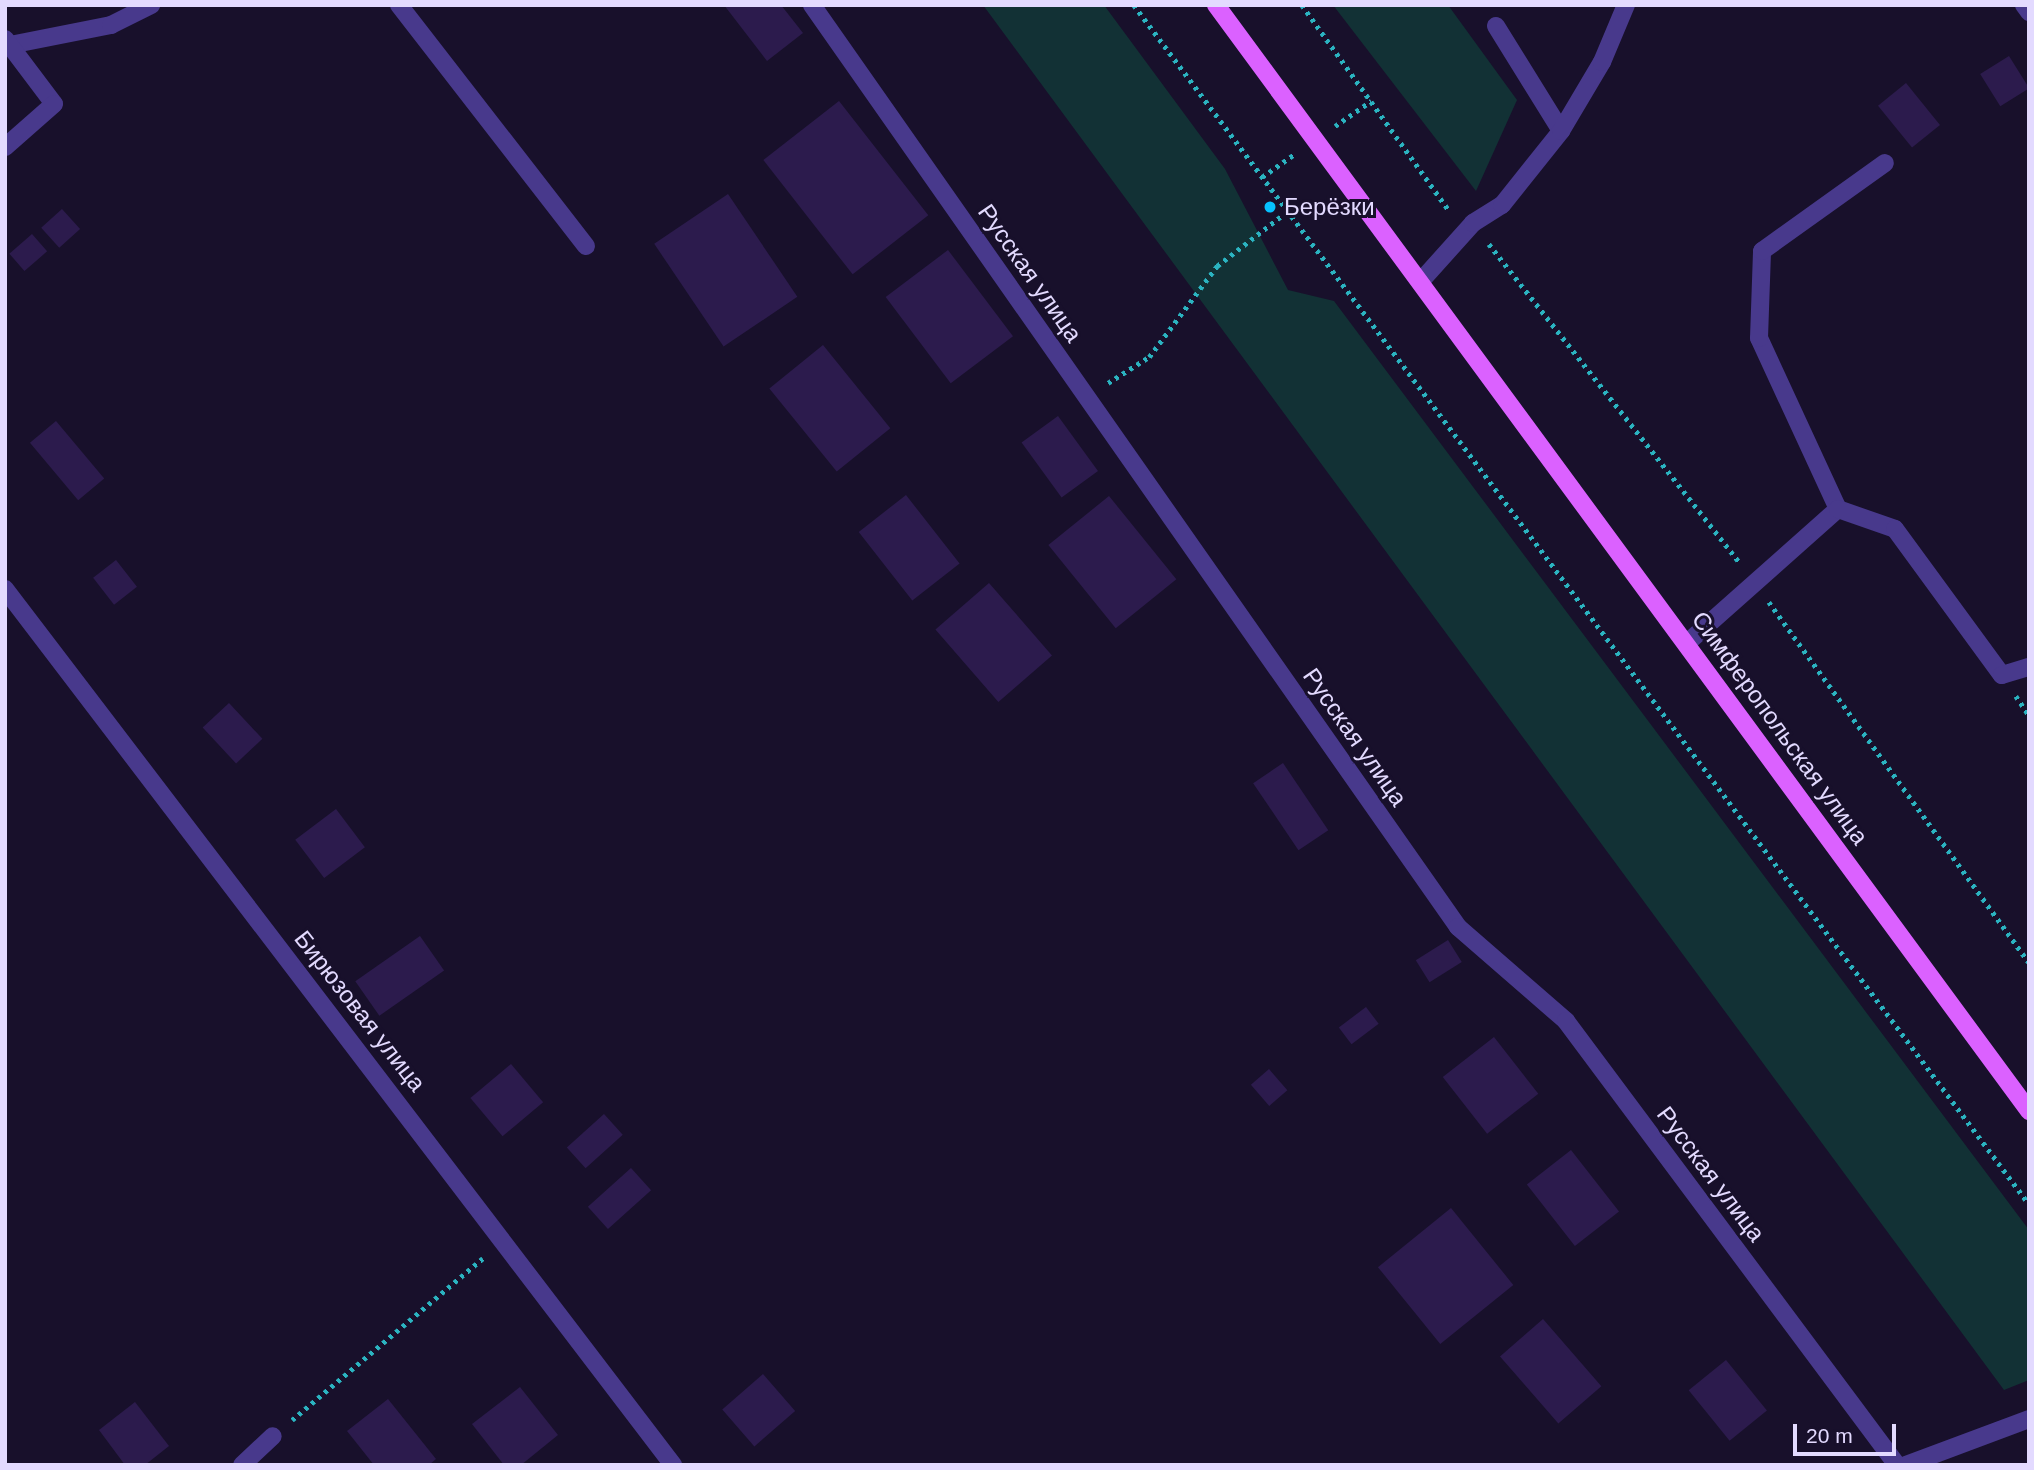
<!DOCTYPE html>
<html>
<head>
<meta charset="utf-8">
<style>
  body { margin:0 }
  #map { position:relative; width:2034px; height:1470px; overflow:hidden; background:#18102b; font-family:Arial,sans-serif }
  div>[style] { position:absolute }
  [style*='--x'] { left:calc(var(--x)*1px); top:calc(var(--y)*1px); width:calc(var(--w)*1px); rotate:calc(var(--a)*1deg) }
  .green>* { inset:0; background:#123135 }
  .building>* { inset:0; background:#2c1b4d; transform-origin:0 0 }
  .path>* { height:4.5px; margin-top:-2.25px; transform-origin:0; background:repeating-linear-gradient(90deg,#2bb4c1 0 3.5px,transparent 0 8.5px) }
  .lane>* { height:18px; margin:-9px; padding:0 9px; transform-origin:9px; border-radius:9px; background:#48398c }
  .street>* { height:18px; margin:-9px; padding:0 9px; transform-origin:9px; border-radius:9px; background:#48398c }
  .primary>* { height:18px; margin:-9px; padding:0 9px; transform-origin:9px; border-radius:9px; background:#db61ff }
  .dots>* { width:19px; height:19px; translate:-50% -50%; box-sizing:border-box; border:4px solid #18102b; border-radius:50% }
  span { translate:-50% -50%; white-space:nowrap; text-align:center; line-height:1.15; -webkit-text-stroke:6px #18102b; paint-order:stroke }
  .poi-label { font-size:24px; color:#e3daff }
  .left { translate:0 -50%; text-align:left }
  .street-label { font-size:24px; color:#e3daff }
  .frame { position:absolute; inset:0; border:7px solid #e3daff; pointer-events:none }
  .scale { position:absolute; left:1793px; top:1424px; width:103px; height:32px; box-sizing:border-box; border:4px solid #e3daff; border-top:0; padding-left:9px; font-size:21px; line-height:24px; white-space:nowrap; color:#e3daff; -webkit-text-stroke:5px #18102b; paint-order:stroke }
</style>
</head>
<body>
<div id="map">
  <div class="green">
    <div style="clip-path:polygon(983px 5px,1104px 5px,1225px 169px,1288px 290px,1334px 301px,2029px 1230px,2029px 1380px,2004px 1390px)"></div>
    <div style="clip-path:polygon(1333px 5px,1448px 5px,1517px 100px,1476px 191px)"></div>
  </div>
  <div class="building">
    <div style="clip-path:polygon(724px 5px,781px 5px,803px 33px,767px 61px)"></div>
    <div style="left:2009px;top:56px;width:38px;height:34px;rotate:58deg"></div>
    <div style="left:1906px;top:83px;width:54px;height:36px;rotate:51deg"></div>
    <div style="left:839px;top:101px;width:145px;height:96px;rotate:52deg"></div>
    <div style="left:728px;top:194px;width:124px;height:89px;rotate:56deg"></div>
    <div style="left:62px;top:209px;width:27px;height:28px;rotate:48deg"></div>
    <div style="left:32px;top:234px;width:23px;height:30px;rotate:49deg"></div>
    <div style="left:948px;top:250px;width:108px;height:78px;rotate:53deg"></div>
    <div style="left:823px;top:345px;width:107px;height:69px;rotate:51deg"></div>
    <div style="left:1058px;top:416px;width:68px;height:45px;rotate:54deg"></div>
    <div style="left:56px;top:421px;width:75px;height:34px;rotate:50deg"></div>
    <div style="left:906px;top:495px;width:87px;height:60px;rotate:52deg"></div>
    <div style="left:1109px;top:496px;width:107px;height:78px;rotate:51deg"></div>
    <div style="left:116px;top:560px;width:34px;height:29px;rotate:52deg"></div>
    <div style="left:989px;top:583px;width:96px;height:71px;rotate:49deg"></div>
    <div style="left:229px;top:703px;width:49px;height:36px;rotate:47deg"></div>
    <div style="left:1283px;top:763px;width:81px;height:36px;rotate:56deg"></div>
    <div style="left:336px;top:809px;width:48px;height:51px;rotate:53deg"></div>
    <div style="left:420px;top:936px;width:42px;height:79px;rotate:55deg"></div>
    <div style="left:1448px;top:940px;width:26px;height:38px;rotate:58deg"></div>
    <div style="left:1366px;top:1007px;width:21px;height:34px;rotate:53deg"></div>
    <div style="left:1494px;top:1037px;width:72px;height:65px;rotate:52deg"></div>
    <div style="left:511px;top:1064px;width:50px;height:53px;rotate:50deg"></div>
    <div style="left:1269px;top:1069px;width:28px;height:24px;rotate:49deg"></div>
    <div style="left:604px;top:1114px;width:28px;height:50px;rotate:48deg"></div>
    <div style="left:1571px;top:1150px;width:78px;height:56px;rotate:52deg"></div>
    <div style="left:631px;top:1168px;width:30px;height:58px;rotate:48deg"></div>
    <div style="left:1451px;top:1208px;width:99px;height:94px;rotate:51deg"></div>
    <div style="left:1543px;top:1319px;width:89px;height:57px;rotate:49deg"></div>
    <div style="left:1726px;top:1360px;width:65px;height:48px;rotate:51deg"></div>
    <div style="left:763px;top:1374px;width:49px;height:54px;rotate:49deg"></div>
    <div style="clip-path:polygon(520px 1387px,558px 1435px,521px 1465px,504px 1465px,472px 1424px)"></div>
    <div style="clip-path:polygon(388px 1399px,436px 1459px,429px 1465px,374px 1465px,347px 1431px)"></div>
    <div style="clip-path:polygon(135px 1402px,169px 1446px,145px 1465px,125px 1465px,99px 1430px)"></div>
  </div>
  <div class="path">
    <div style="--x:1134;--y:5;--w:1496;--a:53.26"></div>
    <div style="--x:1302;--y:5;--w:254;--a:54.4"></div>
    <div style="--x:1335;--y:126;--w:44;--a:-34.8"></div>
    <div style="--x:1262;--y:177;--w:42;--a:-35.2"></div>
    <div style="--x:1489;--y:244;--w:405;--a:51.8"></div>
    <div style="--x:1108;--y:383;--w:49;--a:-32.4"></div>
    <div style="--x:1149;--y:357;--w:114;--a:-53.2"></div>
    <div style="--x:1217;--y:266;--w:90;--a:-37.8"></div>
    <div style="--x:1769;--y:602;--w:444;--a:54.2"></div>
    <div style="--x:2016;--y:696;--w:23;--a:56"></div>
    <div style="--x:292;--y:1420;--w:250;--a:-40.3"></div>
  </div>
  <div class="lane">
    <div style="--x:399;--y:5;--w:305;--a:52.2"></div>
    <div style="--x:812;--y:5;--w:1126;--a:54.98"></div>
    <div style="--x:1458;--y:927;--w:143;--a:41"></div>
    <div style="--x:1566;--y:1021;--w:554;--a:53.3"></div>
    <div style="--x:2024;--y:5;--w:9;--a:54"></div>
    <div style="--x:1496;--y:26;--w:123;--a:58.2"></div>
    <div style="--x:10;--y:45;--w:103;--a:-11.2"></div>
    <div style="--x:111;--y:25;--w:45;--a:-26.6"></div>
    <div style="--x:1838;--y:509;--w:188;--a:-114.8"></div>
    <div style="--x:1759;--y:338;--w:87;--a:-88"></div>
    <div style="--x:1762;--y:251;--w:151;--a:-35.6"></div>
    <div style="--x:242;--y:1465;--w:42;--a:-43.1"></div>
  </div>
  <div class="street">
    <div style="--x:5;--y:39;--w:81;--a:53"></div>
    <div style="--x:54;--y:104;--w:65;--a:138.7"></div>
    <div style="--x:1421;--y:281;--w:78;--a:-48.1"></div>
    <div style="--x:1473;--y:223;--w:34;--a:-32"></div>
    <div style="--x:1502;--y:205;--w:95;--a:-51.4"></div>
    <div style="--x:1561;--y:131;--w:80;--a:-59.3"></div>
    <div style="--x:1602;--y:62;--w:62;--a:-67.2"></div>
    <div style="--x:5;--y:589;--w:1102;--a:52.67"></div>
    <div style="--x:1687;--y:643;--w:202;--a:-41.6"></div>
    <div style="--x:1838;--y:509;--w:60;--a:19.3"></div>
    <div style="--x:1895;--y:529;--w:181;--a:53.8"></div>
    <div style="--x:2002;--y:675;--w:28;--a:-17"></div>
    <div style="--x:1906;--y:1465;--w:131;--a:-20.5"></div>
  </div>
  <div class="primary">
    <div style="--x:1216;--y:5;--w:1373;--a:53.68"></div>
  </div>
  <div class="dots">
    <div style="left:1270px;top:207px;background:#06c1ff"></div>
  </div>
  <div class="poi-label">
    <span class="left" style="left:1284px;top:207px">Берёзки</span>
  </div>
  <div class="street-label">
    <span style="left:1030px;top:273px;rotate:55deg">Русская улица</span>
    <span style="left:1780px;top:728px;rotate:54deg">Симферопольская улица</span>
    <span style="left:1355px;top:737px;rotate:55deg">Русская улица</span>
    <span style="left:360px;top:1011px;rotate:52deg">Бирюзовая улица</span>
    <span style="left:1711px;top:1174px;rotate:53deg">Русская улица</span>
  </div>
  <div class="frame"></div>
  <div class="scale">20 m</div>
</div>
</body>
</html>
